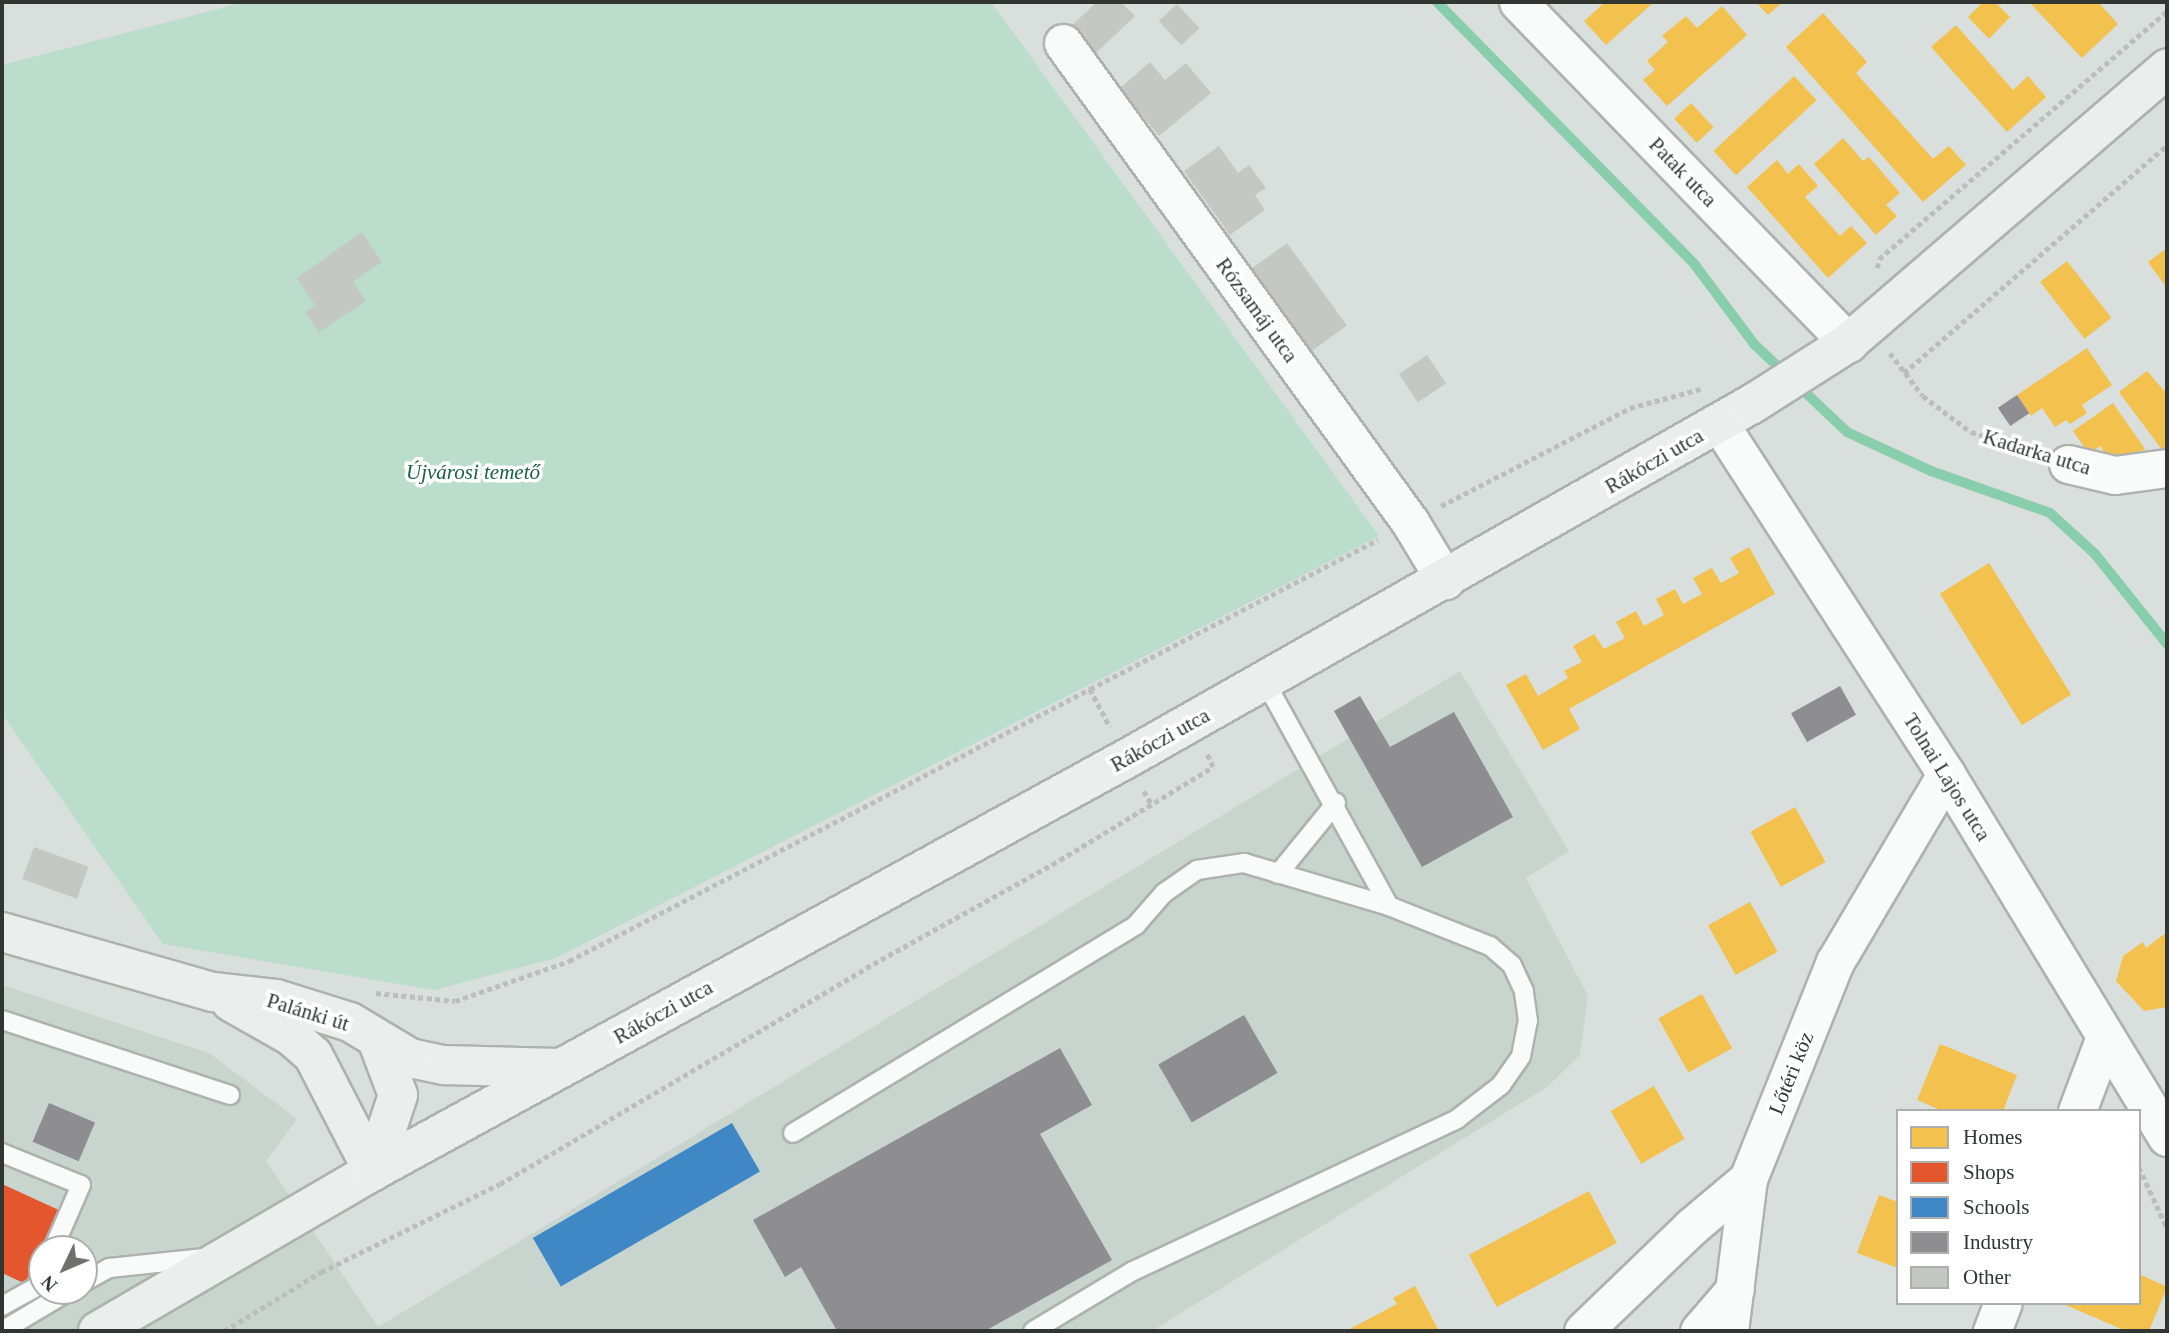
<!DOCTYPE html>
<html>
<head>
<meta charset="utf-8">
<style>
  body { margin:0 }
  #map { position:relative; width:2169px; height:1333px; overflow:hidden; background:#d9dfdc; font-family:"Times New Roman",serif }
  div>[style] { position:absolute }
  [style*='--x'] { left:calc(var(--x)*1px); top:calc(var(--y)*1px); width:calc(var(--w)*1px); rotate:calc(var(--a)*1deg) }
  .built>* { inset:0; background:#c8d5ce }
  .green>* { inset:0; background:#bbddcb }
  .homes>* { inset:0; background:#f2c14e; transform-origin:0 0 }
  .shops>* { inset:0; background:#e4572e }
  .schools>* { inset:0; background:#3f88c5; transform-origin:0 0 }
  .industry>* { inset:0; background:#8d8d92; transform-origin:0 0 }
  .stream>* { height:10px; margin:-5px; padding:0 5px; transform-origin:5px; border-radius:5px; background:#88ceac }
  .building>* { inset:0; background:#c3c8c5; transform-origin:0 0 }
  .path>* { height:4.5px; margin-top:-2.25px; transform-origin:0; background:repeating-linear-gradient(90deg,#bbbebc 0 5px,transparent 0 8.5px) }
  .roads { filter:drop-shadow(2px 0 #aeb2af) drop-shadow(-2px 0 #aeb2af) drop-shadow(0 2px #aeb2af) drop-shadow(0 -2px #aeb2af) }
  .lane>* { height:18px; margin:-9px; padding:0 9px; transform-origin:9px; border-radius:9px; background:#f9fafa }
  .street>* { height:37px; margin:-18.5px; padding:0 18.5px; transform-origin:18.5px; border-radius:18.5px; background:#f9fafa }
  .secondary>* { height:38px; margin:-19px; padding:0 19px; transform-origin:19px; border-radius:19px; background:#eaefed }
  span { translate:-50% -50%; white-space:nowrap; text-align:center; line-height:1.15; -webkit-text-stroke:7px #fff; paint-order:stroke }
  .street-label { font-size:21px; color:#313633 }
  .park-label { font-size:21px; color:#186143; font-style:italic }
  .frame { position:absolute; inset:0; border:4px solid #313633; pointer-events:none }
  .legend { position:absolute; left:1896px; top:1109px; width:245px; height:196px; box-sizing:border-box; background:#fff; border:2px solid #adafad; margin:0; padding:9px 12px; list-style:none; font-size:21px; color:#313633 }
  .legend li { display:flex; align-items:center; gap:14px; height:35px }
  .legend b { width:35px; border:2px solid #adafad }
  .north { position:absolute; left:28px; top:1235px; width:70px; height:70px; box-sizing:border-box; background:#fff; border:2px solid #adafad; border-radius:50%; rotate:226deg; font-size:19px; font-weight:700; line-height:28px; text-align:center; color:#313633 }
  .north::after { content:''; display:block; margin:auto; width:24px; height:32px; background:#6c716e; clip-path:polygon(50% 0,100% 100%,50% 72%,0 100%) }
</style>
</head>
<body>
<div id="map">
  <div class="built">
    <div style="clip-path:polygon(evenodd,1460px 671px,1569px 851px,1526px 878px,1588px 996px,1580px 1055px,1547px 1087px,1152px 1331px,2px 1331px,2px 985px,209px 1053px,297px 1119px,266px 1161px,378px 1327px,1460px 671px,42px 1249px,84px 1249px,84px 1291px,42px 1291px,42px 1249px)"></div>
  </div>
  <div class="green">
    <div style="clip-path:polygon(245px 2px,991px 2px,1379px 536px,556px 958px,434px 990px,163px 944px,2px 714px,2px 65px)"></div>
  </div>
  <div class="homes">
    <div style="clip-path:polygon(1605px 2px,1654px 2px,1606px 45px,1584px 21px)"></div>
    <div style="clip-path:polygon(1756px 2px,1783px 2px,1768px 15px)"></div>
    <div style="clip-path:polygon(1983px 2px,1995px 2px,2010px 17px,1989px 39px,1968px 17px)"></div>
    <div style="clip-path:polygon(2029px 2px,2098px 2px,2118px 24px,2082px 58px)"></div>
    <div style="clip-path:polygon(1722px 6px,1747px 35px,1667px 106px,1643px 80px,1655px 70px,1647px 61px,1668px 42px,1662px 36px,1686px 16px,1697px 28px)"></div>
    <div style="clip-path:polygon(1823px 13px,1867px 62px,1856px 73px,1933px 159px,1949px 146px,1966px 165px,1923px 202px,1786px 47px)"></div>
    <div style="clip-path:polygon(1956px 25px,2013px 90px,2028px 76px,2046px 97px,2007px 132px,1931px 47px)"></div>
    <div style="left:1794px;top:76px;width:33px;height:110px;rotate:47deg"></div>
    <div style="left:1691px;top:103px;width:33px;height:23px;rotate:47deg"></div>
    <div style="clip-path:polygon(1843px 138px,1863px 161px,1869px 157px,1900px 193px,1886px 205px,1897px 216px,1876px 235px,1814px 164px)"></div>
    <div style="clip-path:polygon(1777px 160px,1788px 174px,1799px 164px,1818px 186px,1805px 197px,1840px 236px,1851px 226px,1867px 243px,1828px 278px,1747px 187px)"></div>
    <div style="clip-path:polygon(2167px 248px,2167px 288px,2148px 262px)"></div>
    <div style="left:2067px;top:261px;width:72px;height:34px;rotate:52deg"></div>
    <div style="clip-path:polygon(2087px 348px,2112px 385px,2082px 405px,2087px 413px,2070px 424px,2066px 420px,2055px 427px,2042px 408px,2031px 416px,2017px 395px)"></div>
    <div style="clip-path:polygon(2147px 371px,2167px 394px,2165px 454px,2119px 392px)"></div>
    <div style="clip-path:polygon(2113px 403px,2145px 449px,2116px 469px,2100px 446px,2089px 454px,2073px 431px)"></div>
    <div style="clip-path:polygon(1749px 547px,1775px 594px,1569px 709px,1580px 729px,1543px 750px,1506px 685px,1526px 674px,1538px 696px,1568px 678px,1564px 671px,1582px 662px,1573px 646px,1594px 634px,1604px 649px,1625px 638px,1616px 622px,1636px 611px,1644px 626px,1664px 615px,1656px 599px,1675px 589px,1683px 604px,1702px 594px,1693px 578px,1712px 568px,1721px 583px,1739px 573px,1730px 558px)"></div>
    <div style="left:1989px;top:563px;width:155px;height:58px;rotate:58deg"></div>
    <div style="left:1795px;top:807px;width:63px;height:51px;rotate:61deg"></div>
    <div style="left:1750px;top:902px;width:57px;height:48px;rotate:61deg"></div>
    <div style="clip-path:polygon(2167px 932px,2167px 1007px,2144px 1011px,2116px 981px,2123px 956px,2143px 942px,2146px 948px)"></div>
    <div style="left:1702px;top:994px;width:62px;height:50px;rotate:61deg"></div>
    <div style="clip-path:polygon(1940px 1044px,2017px 1075px,2003px 1111px,1943px 1111px,1917px 1100px)"></div>
    <div style="left:1654px;top:1086px;width:61px;height:50px;rotate:60deg"></div>
    <div style="left:1589px;top:1191px;width:59px;height:136px;rotate:62deg"></div>
    <div style="clip-path:polygon(1879px 1195px,1898px 1202px,1898px 1268px,1857px 1253px)"></div>
    <div style="clip-path:polygon(2139px 1274px,2167px 1287px,2149px 1331px,2126px 1331px,2061px 1303px,2139px 1303px)"></div>
    <div style="clip-path:polygon(1415px 1286px,1439px 1331px,1346px 1331px,1397px 1304px,1393px 1298px)"></div>
  </div>
  <div class="shops">
    <div style="clip-path:polygon(2px 1184px,61px 1211px,28px 1285px,2px 1273px)"></div>
  </div>
  <div class="schools">
    <div style="left:732px;top:1123px;width:56px;height:230px;rotate:60deg"></div>
  </div>
  <div class="industry">
    <div style="left:2017px;top:395px;width:22px;height:23px;rotate:56deg"></div>
    <div style="left:1840px;top:686px;width:33px;height:56px;rotate:61deg"></div>
    <div style="clip-path:polygon(1360px 696px,1390px 747px,1454px 712px,1513px 817px,1422px 867px,1334px 711px)"></div>
    <div style="left:1244px;top:1015px;width:67px;height:99px;rotate:60deg"></div>
    <div style="clip-path:polygon(1060px 1048px,1092px 1105px,1040px 1134px,1112px 1260px,985px 1331px,837px 1331px,801px 1267px,785px 1277px,753px 1220px)"></div>
    <div style="left:49px;top:1103px;width:50px;height:42px;rotate:23deg"></div>
  </div>
  <div class="stream">
    <div style="--x:1437;--y:2;--w:368;--a:45.5"></div>
    <div style="--x:1695;--y:265;--w:99;--a:53.2"></div>
    <div style="--x:1754;--y:344;--w:128;--a:43.4"></div>
    <div style="--x:1847;--y:432;--w:93;--a:24.9"></div>
    <div style="--x:1931;--y:471;--w:126;--a:19.4"></div>
    <div style="--x:2050;--y:513;--w:61;--a:42.3"></div>
    <div style="--x:2095;--y:554;--w:115;--a:51.3"></div>
  </div>
  <div class="building">
    <div style="clip-path:polygon(1097px 2px,1126px 2px,1123px 4px,1135px 16px,1096px 53px,1070px 27px)"></div>
    <div style="left:1177px;top:4px;width:33px;height:25px;rotate:47deg"></div>
    <div style="clip-path:polygon(1150px 62px,1165px 80px,1186px 63px,1211px 93px,1159px 136px,1120px 88px)"></div>
    <div style="clip-path:polygon(1219px 146px,1238px 173px,1249px 165px,1266px 188px,1255px 195px,1265px 210px,1230px 235px,1184px 171px)"></div>
    <div style="clip-path:polygon(362px 232px,382px 262px,353px 282px,366px 301px,319px 332px,305px 312px,315px 305px,297px 278px)"></div>
    <div style="left:1287px;top:243px;width:102px;height:46px;rotate:54deg"></div>
    <div style="left:1427px;top:355px;width:34px;height:34px;rotate:56deg"></div>
    <div style="left:34px;top:847px;width:58px;height:34px;rotate:20deg"></div>
  </div>
  <div class="path">
    <div style="--x:1877;--y:268;--w:9;--a:-77"></div>
    <div style="--x:1879;--y:259;--w:380;--a:-40.7"></div>
    <div style="--x:1890;--y:353;--w:54;--a:52.5"></div>
    <div style="--x:1923;--y:396;--w:60;--a:36.9"></div>
    <div style="--x:1971;--y:432;--w:66;--a:18.4"></div>
    <div style="--x:1904;--y:373;--w:348;--a:-40.9"></div>
    <div style="--x:1441;--y:506;--w:213;--a:-27.4"></div>
    <div style="--x:1630;--y:408;--w:73;--a:-15.2"></div>
    <div style="--x:1090;--y:689;--w:324;--a:-27.4"></div>
    <div style="--x:1144;--y:791;--w:16;--a:60"></div>
    <div style="--x:376;--y:993;--w:79;--a:5.8"></div>
    <div style="--x:455;--y:1001;--w:121;--a:-19.3"></div>
    <div style="--x:569;--y:961;--w:588;--a:-27.57"></div>
    <div style="--x:1090;--y:689;--w:43;--a:62.2"></div>
    <div style="--x:2139;--y:1167;--w:67;--a:65.3"></div>
    <div style="--x:224;--y:1331;--w:114;--a:-31.3"></div>
    <div style="--x:321;--y:1272;--w:199;--a:-26.2"></div>
    <div style="--x:500;--y:1184;--w:425;--a:-30.5"></div>
    <div style="--x:866;--y:968;--w:222;--a:-29.1"></div>
    <div style="--x:1060;--y:860;--w:179;--a:-31.3"></div>
    <div style="--x:1213;--y:767;--w:14;--a:-115"></div>
  </div>
  <div class="roads">
    <div class="lane">
      <div style="--x:1278;--y:874;--w:92;--a:-50.8"></div>
      <div style="--x:2;--y:1020;--w:240;--a:18.2"></div>
      <div style="--x:793;--y:1133;--w:401;--a:-31.2"></div>
      <div style="--x:1136;--y:925;--w:43;--a:-48.8"></div>
      <div style="--x:1164;--y:893;--w:40;--a:-34.9"></div>
      <div style="--x:1197;--y:870;--w:48;--a:-8.5"></div>
      <div style="--x:1244;--y:863;--w:151;--a:16.5"></div>
      <div style="--x:2;--y:1153;--w:85;--a:22.1"></div>
      <div style="--x:81;--y:1185;--w:70;--a:113.6"></div>
      <div style="--x:84;--y:1282;--w:29;--a:-29"></div>
      <div style="--x:109;--y:1268;--w:96;--a:-6"></div>
      <div style="--x:2;--y:1306;--w:39;--a:-29"></div>
      <div style="--x:36;--y:1287;--w:14;--a:-65"></div>
      <div style="--x:2;--y:1331;--w:78;--a:-30.8"></div>
      <div style="--x:1033;--y:1331;--w:117;--a:-31"></div>
      <div style="--x:1133;--y:1271;--w:358;--a:-25.1"></div>
      <div style="--x:1457;--y:1119;--w:56;--a:-37.7"></div>
      <div style="--x:1501;--y:1085;--w:35;--a:-55"></div>
      <div style="--x:1521;--y:1056;--w:36;--a:-79"></div>
      <div style="--x:1528;--y:1021;--w:30;--a:-98"></div>
      <div style="--x:1524;--y:991;--w:29;--a:-115"></div>
      <div style="--x:1512;--y:965;--w:29;--a:-139"></div>
      <div style="--x:1490;--y:946;--w:109;--a:-158.4"></div>
      <div style="--x:1389;--y:906;--w:257;--a:-118.9"></div>
    </div>
    <div class="street">
      <div style="--x:1518;--y:2;--w:475;--a:45.9"></div>
      <div style="--x:1063;--y:43;--w:591;--a:54.08"></div>
      <div style="--x:1410;--y:522;--w:68;--a:58.9"></div>
      <div style="--x:1719;--y:423;--w:418;--a:57.1"></div>
      <div style="--x:1946;--y:774;--w:425;--a:58.7"></div>
      <div style="--x:2068;--y:464;--w:48;--a:13.2"></div>
      <div style="--x:2115;--y:475;--w:52;--a:-7.7"></div>
      <div style="--x:2077;--y:1111;--w:79;--a:-69.3"></div>
      <div style="--x:1583;--y:1331;--w:150;--a:-43.9"></div>
      <div style="--x:1691;--y:1227;--w:75;--a:-40.1"></div>
      <div style="--x:1748;--y:1179;--w:234;--a:-68.2"></div>
      <div style="--x:1835;--y:962;--w:218;--a:-59.4"></div>
      <div style="--x:1699;--y:1331;--w:55;--a:-49.4"></div>
      <div style="--x:1729;--y:1331;--w:153;--a:-82.9"></div>
      <div style="--x:1992;--y:1331;--w:30;--a:-69"></div>
    </div>
    <div class="secondary">
      <div style="--x:2;--y:932;--w:219;--a:15.9"></div>
      <div style="--x:213;--y:992;--w:63;--a:6.3"></div>
      <div style="--x:276;--y:999;--w:77;--a:17.3"></div>
      <div style="--x:350;--y:1022;--w:70;--a:31"></div>
      <div style="--x:410;--y:1058;--w:35;--a:12"></div>
      <div style="--x:444;--y:1065;--w:115;--a:1.5"></div>
      <div style="--x:231;--y:1002;--w:69;--a:29.5"></div>
      <div style="--x:291;--y:1036;--w:29;--a:41"></div>
      <div style="--x:313;--y:1055;--w:131;--a:62.7"></div>
      <div style="--x:373;--y:1171;--w:80;--a:-71.8"></div>
      <div style="--x:398;--y:1095;--w:57;--a:-110.7"></div>
      <div style="--x:98;--y:1331;--w:318;--a:-30.2"></div>
      <div style="--x:373;--y:1171;--w:858;--a:-28.69"></div>
      <div style="--x:1126;--y:759;--w:720;--a:-29.56"></div>
      <div style="--x:1752;--y:404;--w:114;--a:-32.4"></div>
      <div style="--x:1848;--y:343;--w:421;--a:-40.7"></div>
    </div>
  </div>
  <div class="street-label">
    <span style="left:1683px;top:172px;rotate:46deg">Patak utca</span>
    <span style="left:1257px;top:310px;rotate:54deg">Rózsamáj utca</span>
    <span style="left:2037px;top:452px;rotate:17deg">Kadarka utca</span>
    <span style="left:1654px;top:461px;rotate:-30deg">Rákóczi utca</span>
    <span style="left:1160px;top:740px;rotate:-29deg">Rákóczi utca</span>
    <span style="left:1947px;top:777px;rotate:58deg">Tolnai Lajos utca</span>
    <span style="left:308px;top:1012px;rotate:17deg">Palánki út</span>
    <span style="left:663px;top:1012px;rotate:-29deg">Rákóczi utca</span>
    <span style="left:1791px;top:1073px;rotate:-68deg">Lőtéri köz</span>
  </div>
  <div class="park-label">
    <span style="left:473px;top:472px">Újvárosi temető</span>
  </div>
  <div class="frame"></div>
  <ul class="legend">
  <li><b style="height:19px;background:#f2c14e"></b>Homes</li>
  <li><b style="height:19px;background:#e4572e"></b>Shops</li>
  <li><b style="height:19px;background:#3f88c5"></b>Schools</li>
  <li><b style="height:19px;background:#8d8d92"></b>Industry</li>
  <li><b style="height:19px;background:#c3c8c5"></b>Other</li>
  </ul>
  <div class="north">N</div>
</div>
</body>
</html>
